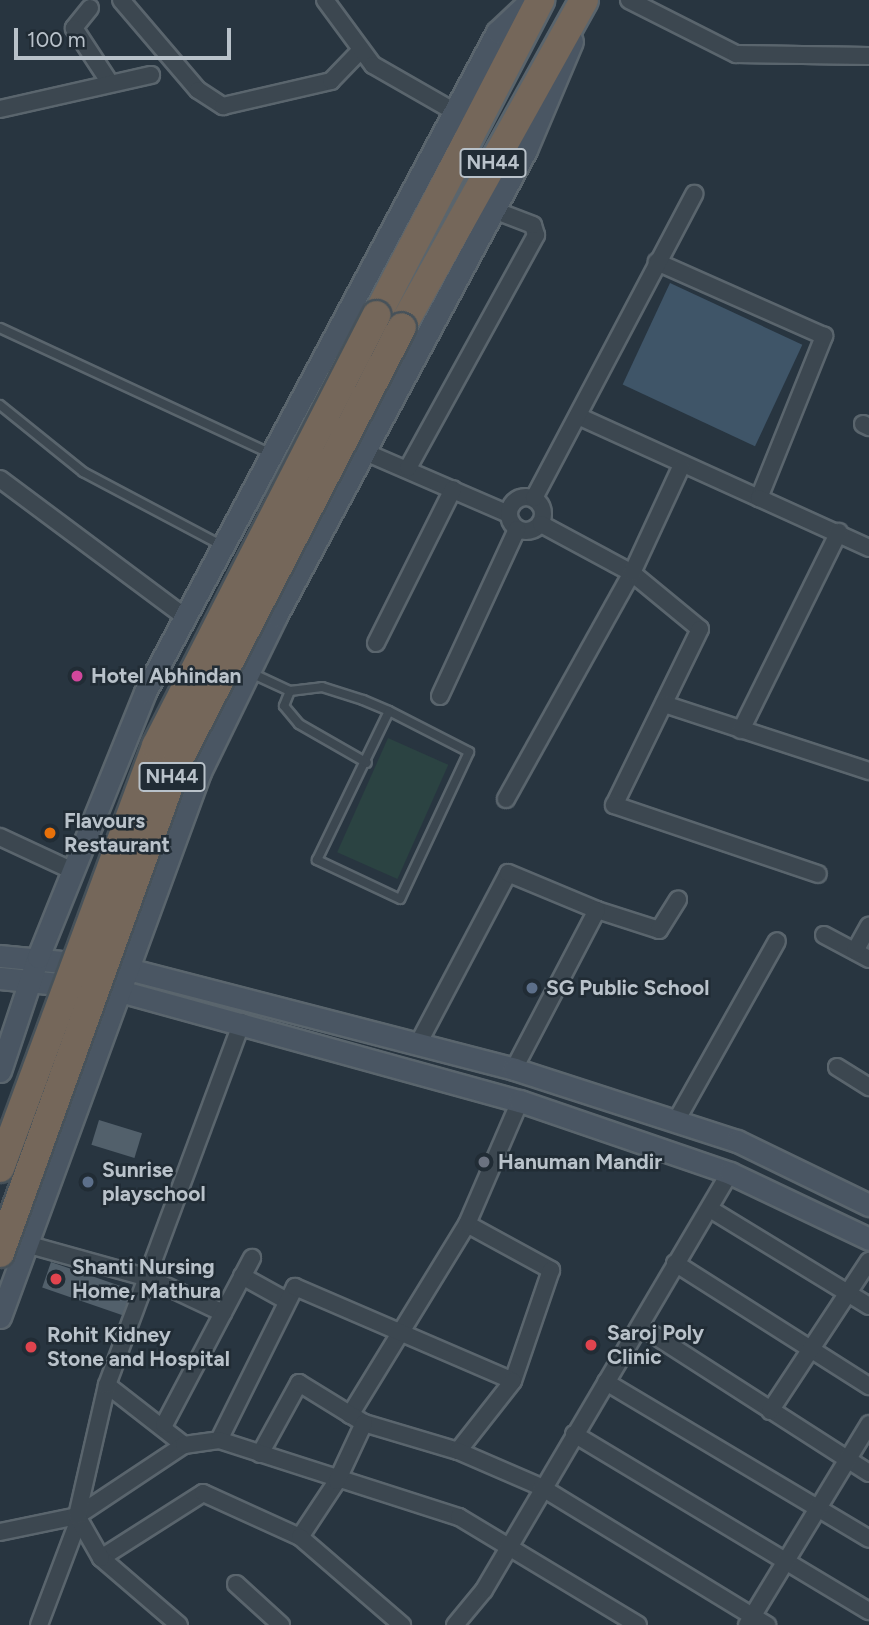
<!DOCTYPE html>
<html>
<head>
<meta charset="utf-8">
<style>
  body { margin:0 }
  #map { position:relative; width:869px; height:1625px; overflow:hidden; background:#283540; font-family:Figtree,sans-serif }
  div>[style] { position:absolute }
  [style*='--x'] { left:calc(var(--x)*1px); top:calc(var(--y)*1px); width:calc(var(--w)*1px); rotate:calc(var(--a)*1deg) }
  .green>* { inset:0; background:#2b4342; transform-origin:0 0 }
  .water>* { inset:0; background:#3f5568; transform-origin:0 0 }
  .building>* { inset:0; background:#52606b; transform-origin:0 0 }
  .roads { filter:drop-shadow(2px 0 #5a656d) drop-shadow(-2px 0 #5a656d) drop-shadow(0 2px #5a656d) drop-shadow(0 -2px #5a656d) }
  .lane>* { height:8px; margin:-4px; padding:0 4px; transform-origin:4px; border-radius:4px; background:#3c4750 }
  .street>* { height:16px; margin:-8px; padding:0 8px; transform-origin:8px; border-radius:8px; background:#3c4750 }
  .street>.ring { margin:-8px; padding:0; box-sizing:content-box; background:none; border:16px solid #3c4750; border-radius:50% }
  .secondary>* { height:21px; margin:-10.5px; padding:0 10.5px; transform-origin:10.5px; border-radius:10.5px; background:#4a5663 }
  .highway>* { height:28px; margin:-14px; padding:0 14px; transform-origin:14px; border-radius:14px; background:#75675a }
  .bridges { filter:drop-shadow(2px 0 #47525a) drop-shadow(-2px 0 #47525a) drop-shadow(0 2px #47525a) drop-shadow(0 -2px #47525a) }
  .highway-bridge>* { height:28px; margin:-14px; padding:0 14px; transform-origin:14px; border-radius:14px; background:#75675a }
  .dots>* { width:19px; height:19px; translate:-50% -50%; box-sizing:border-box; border:4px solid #212c35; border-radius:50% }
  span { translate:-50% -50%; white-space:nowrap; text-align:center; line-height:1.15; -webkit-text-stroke:5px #212c35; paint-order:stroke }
  .shield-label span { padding:2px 5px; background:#212c35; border:2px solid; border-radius:5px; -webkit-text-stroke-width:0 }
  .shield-label { font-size:19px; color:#b9c2ca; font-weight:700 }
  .poi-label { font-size:21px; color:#b9c2ca; font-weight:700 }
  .left { translate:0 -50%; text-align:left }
  .scale { position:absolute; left:14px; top:28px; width:217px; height:32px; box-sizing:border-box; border:4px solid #b9c2ca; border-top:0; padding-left:9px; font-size:21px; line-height:24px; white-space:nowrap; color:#b9c2ca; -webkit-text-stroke:5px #212c35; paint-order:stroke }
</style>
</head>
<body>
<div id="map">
  <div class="green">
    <div style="left:388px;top:738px;width:66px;height:125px;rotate:24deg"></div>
  </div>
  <div class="water">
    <div style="left:670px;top:283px;width:146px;height:112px;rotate:25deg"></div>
  </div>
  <div class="building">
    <div style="left:99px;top:1120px;width:45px;height:26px;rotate:17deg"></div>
    <div style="left:51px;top:1262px;width:85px;height:27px;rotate:19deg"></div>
  </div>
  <div class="roads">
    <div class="lane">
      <div style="--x:0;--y:328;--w:299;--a:24.9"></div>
      <div style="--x:0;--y:405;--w:107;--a:38.9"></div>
      <div style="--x:83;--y:472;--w:156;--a:27.9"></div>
      <div style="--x:251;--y:673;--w:43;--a:24.8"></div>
      <div style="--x:290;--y:691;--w:32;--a:-7"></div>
      <div style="--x:322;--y:687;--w:43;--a:17.6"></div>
      <div style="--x:363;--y:700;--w:28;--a:23"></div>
      <div style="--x:389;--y:711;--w:90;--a:27.1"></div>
      <div style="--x:469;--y:752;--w:162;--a:115.1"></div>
      <div style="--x:400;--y:899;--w:92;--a:-154.8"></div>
      <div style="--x:317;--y:860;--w:165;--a:-64.2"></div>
      <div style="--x:290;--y:691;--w:16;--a:112"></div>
      <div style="--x:284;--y:706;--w:23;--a:50"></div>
      <div style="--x:299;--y:724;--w:78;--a:29.8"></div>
    </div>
    <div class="street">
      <div style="--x:121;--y:0;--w:118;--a:49.5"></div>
      <div style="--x:198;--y:90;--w:30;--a:33"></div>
      <div style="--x:223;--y:106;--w:111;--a:-13"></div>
      <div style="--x:331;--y:81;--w:42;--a:-46"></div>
      <div style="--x:325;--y:0;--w:81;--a:53.6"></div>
      <div style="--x:373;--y:65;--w:95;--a:29.8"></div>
      <div style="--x:629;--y:0;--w:120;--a:26.8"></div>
      <div style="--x:736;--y:54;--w:133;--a:0.9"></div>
      <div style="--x:90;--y:8;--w:26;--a:129"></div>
      <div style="--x:74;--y:28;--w:66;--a:56.8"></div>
      <div style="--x:0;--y:109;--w:155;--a:-12.7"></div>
      <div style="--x:578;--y:416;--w:199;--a:24.4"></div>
      <div style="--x:759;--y:498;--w:175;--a:-68.1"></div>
      <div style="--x:824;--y:336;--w:183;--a:-156.1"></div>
      <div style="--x:863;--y:424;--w:7;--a:27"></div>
      <div style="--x:365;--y:452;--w:156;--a:23.4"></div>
      <div style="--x:408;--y:468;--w:266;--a:-61.2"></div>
      <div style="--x:536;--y:235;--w:10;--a:-107"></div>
      <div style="--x:533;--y:225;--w:42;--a:-159"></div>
      <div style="--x:0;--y:479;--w:229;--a:36.7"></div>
      <div class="ring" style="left:509px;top:497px;width:18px;height:18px"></div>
      <div style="--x:534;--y:498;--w:344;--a:-62.2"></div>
      <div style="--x:759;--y:498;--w:121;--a:24.4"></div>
      <div style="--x:541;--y:524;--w:103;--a:28.3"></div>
      <div style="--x:632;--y:573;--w:88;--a:39.5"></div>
      <div style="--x:700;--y:629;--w:196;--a:116"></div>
      <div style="--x:614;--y:805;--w:215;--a:18.7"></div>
      <div style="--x:376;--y:643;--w:172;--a:-63.4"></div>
      <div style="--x:440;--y:696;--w:184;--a:-65.2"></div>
      <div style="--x:664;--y:704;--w:216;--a:18.1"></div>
      <div style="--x:741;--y:730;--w:221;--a:-63.7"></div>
      <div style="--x:506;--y:799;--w:259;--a:-60.9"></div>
      <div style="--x:632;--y:573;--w:117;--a:-65.2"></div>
      <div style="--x:0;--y:837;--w:81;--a:25"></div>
      <div style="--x:597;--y:910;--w:65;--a:17.9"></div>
      <div style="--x:659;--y:930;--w:36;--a:-58"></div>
      <div style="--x:824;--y:935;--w:51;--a:28.1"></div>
      <div style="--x:855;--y:951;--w:29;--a:-61"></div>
      <div style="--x:418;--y:1044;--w:193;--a:-62.2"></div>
      <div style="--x:508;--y:873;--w:96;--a:22.6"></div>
      <div style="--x:597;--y:910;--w:179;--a:117.6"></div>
      <div style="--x:837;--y:1067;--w:38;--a:32"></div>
      <div style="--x:676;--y:1121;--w:206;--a:-60.7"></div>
      <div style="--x:710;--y:1209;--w:186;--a:31.4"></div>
      <div style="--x:467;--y:1224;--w:96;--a:28.7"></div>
      <div style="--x:551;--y:1270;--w:117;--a:108.9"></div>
      <div style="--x:26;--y:1244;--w:128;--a:15.5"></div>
      <div style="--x:149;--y:1278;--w:82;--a:25.3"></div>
      <div style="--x:675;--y:1263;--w:230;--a:32.4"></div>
      <div style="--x:242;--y:1276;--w:51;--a:29.1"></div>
      <div style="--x:640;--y:1326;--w:272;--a:32.7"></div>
      <div style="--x:606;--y:1382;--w:306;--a:30.8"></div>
      <div style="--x:107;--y:1385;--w:98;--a:37.9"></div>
      <div style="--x:770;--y:1411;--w:180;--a:-56.6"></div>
      <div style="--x:350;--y:1415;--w:224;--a:-58.5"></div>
      <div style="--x:467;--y:1224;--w:134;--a:-66.7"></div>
      <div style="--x:164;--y:1425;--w:189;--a:-62.2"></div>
      <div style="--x:574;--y:1434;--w:344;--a:31"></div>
      <div style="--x:219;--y:1440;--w:171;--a:-63.6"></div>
      <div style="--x:295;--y:1287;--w:237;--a:23.3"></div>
      <div style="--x:513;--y:1381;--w:89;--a:128.2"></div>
      <div style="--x:260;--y:1454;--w:81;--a:-61.2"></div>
      <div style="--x:299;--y:1383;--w:76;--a:31.6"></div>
      <div style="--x:364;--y:1423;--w:98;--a:16.6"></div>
      <div style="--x:458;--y:1451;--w:90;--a:23.4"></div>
      <div style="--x:541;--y:1487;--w:265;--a:31.4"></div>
      <div style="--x:0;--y:1532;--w:79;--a:-11.7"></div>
      <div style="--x:77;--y:1516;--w:128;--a:-33.6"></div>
      <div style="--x:184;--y:1445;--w:35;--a:-8"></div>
      <div style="--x:219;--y:1440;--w:252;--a:17.8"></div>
      <div style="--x:459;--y:1517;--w:209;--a:31.1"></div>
      <div style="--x:300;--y:1537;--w:67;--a:-56.5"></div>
      <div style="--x:337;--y:1481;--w:64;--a:-65"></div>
      <div style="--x:101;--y:1558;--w:121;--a:-32.5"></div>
      <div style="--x:203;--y:1493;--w:107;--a:24.4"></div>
      <div style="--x:300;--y:1537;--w:135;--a:40.8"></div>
      <div style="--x:236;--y:1584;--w:61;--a:42.3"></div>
      <div style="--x:39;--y:1625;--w:113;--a:-69.3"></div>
      <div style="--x:179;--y:1625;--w:103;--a:-139.3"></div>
      <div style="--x:101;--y:1558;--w:48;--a:-119.7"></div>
      <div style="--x:77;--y:1516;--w:134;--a:-77.1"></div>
      <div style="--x:107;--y:1385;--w:387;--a:-69.6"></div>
      <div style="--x:455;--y:1625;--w:45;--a:-50.4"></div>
      <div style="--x:484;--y:1590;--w:484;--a:-59.5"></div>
      <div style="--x:747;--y:1625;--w:235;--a:-58.7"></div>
    </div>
    <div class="secondary">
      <div style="--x:0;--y:956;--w:125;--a:5.5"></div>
      <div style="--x:124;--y:968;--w:403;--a:14.5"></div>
      <div style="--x:514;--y:1069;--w:234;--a:17.9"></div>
      <div style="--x:737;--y:1141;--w:147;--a:25.9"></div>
      <div style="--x:0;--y:978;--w:117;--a:5.9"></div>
      <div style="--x:116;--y:990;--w:419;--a:15.4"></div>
      <div style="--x:520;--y:1101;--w:222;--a:18.9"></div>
      <div style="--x:730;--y:1173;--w:154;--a:25.4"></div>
      <div style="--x:0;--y:1071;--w:120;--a:-71.6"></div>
      <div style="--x:38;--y:957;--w:286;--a:-68"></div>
      <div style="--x:145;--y:692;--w:748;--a:-61.93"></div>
      <div style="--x:497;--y:32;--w:47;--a:-43.3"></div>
      <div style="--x:0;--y:1317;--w:581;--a:-69.85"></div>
      <div style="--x:200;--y:772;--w:174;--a:-64"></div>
      <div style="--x:276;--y:616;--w:529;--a:-61.79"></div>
      <div style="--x:526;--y:150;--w:118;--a:-67.1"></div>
    </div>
    <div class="highway">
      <div style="--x:377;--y:315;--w:355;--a:-62.6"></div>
      <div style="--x:402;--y:327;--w:374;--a:-60.9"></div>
    </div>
  </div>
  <div class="bridges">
    <div class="highway-bridge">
      <div style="--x:0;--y:1168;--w:450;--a:-69.7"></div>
      <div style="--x:156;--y:746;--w:484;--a:-62.9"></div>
      <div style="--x:0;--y:1253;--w:523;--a:-70.11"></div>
      <div style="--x:178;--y:761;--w:488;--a:-62.7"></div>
    </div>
  </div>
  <div class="dots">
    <div style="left:77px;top:676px;background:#d1479c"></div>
    <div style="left:50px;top:833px;background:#e8710a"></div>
    <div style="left:532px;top:988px;background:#5c6f8a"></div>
    <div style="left:484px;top:1162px;background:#6b7280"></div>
    <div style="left:88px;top:1182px;background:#5c6f8a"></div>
    <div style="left:56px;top:1279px;background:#e0444e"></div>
    <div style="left:591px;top:1345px;background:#e0444e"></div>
    <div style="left:31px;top:1347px;background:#e0444e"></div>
  </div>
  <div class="shield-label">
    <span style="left:493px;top:163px">NH44</span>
    <span style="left:172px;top:777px">NH44</span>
  </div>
  <div class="poi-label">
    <span class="left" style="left:91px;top:676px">Hotel Abhindan</span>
    <span class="left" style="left:64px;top:833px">Flavours<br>Restaurant</span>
    <span class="left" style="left:546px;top:988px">SG Public School</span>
    <span class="left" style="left:498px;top:1162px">Hanuman Mandir</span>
    <span class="left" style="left:102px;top:1182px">Sunrise<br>playschool</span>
    <span class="left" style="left:72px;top:1279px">Shanti Nursing<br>Home, Mathura</span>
    <span class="left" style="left:607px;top:1345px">Saroj Poly<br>Clinic</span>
    <span class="left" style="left:47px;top:1347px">Rohit Kidney<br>Stone and Hospital</span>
  </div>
  <div class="scale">100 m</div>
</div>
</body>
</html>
